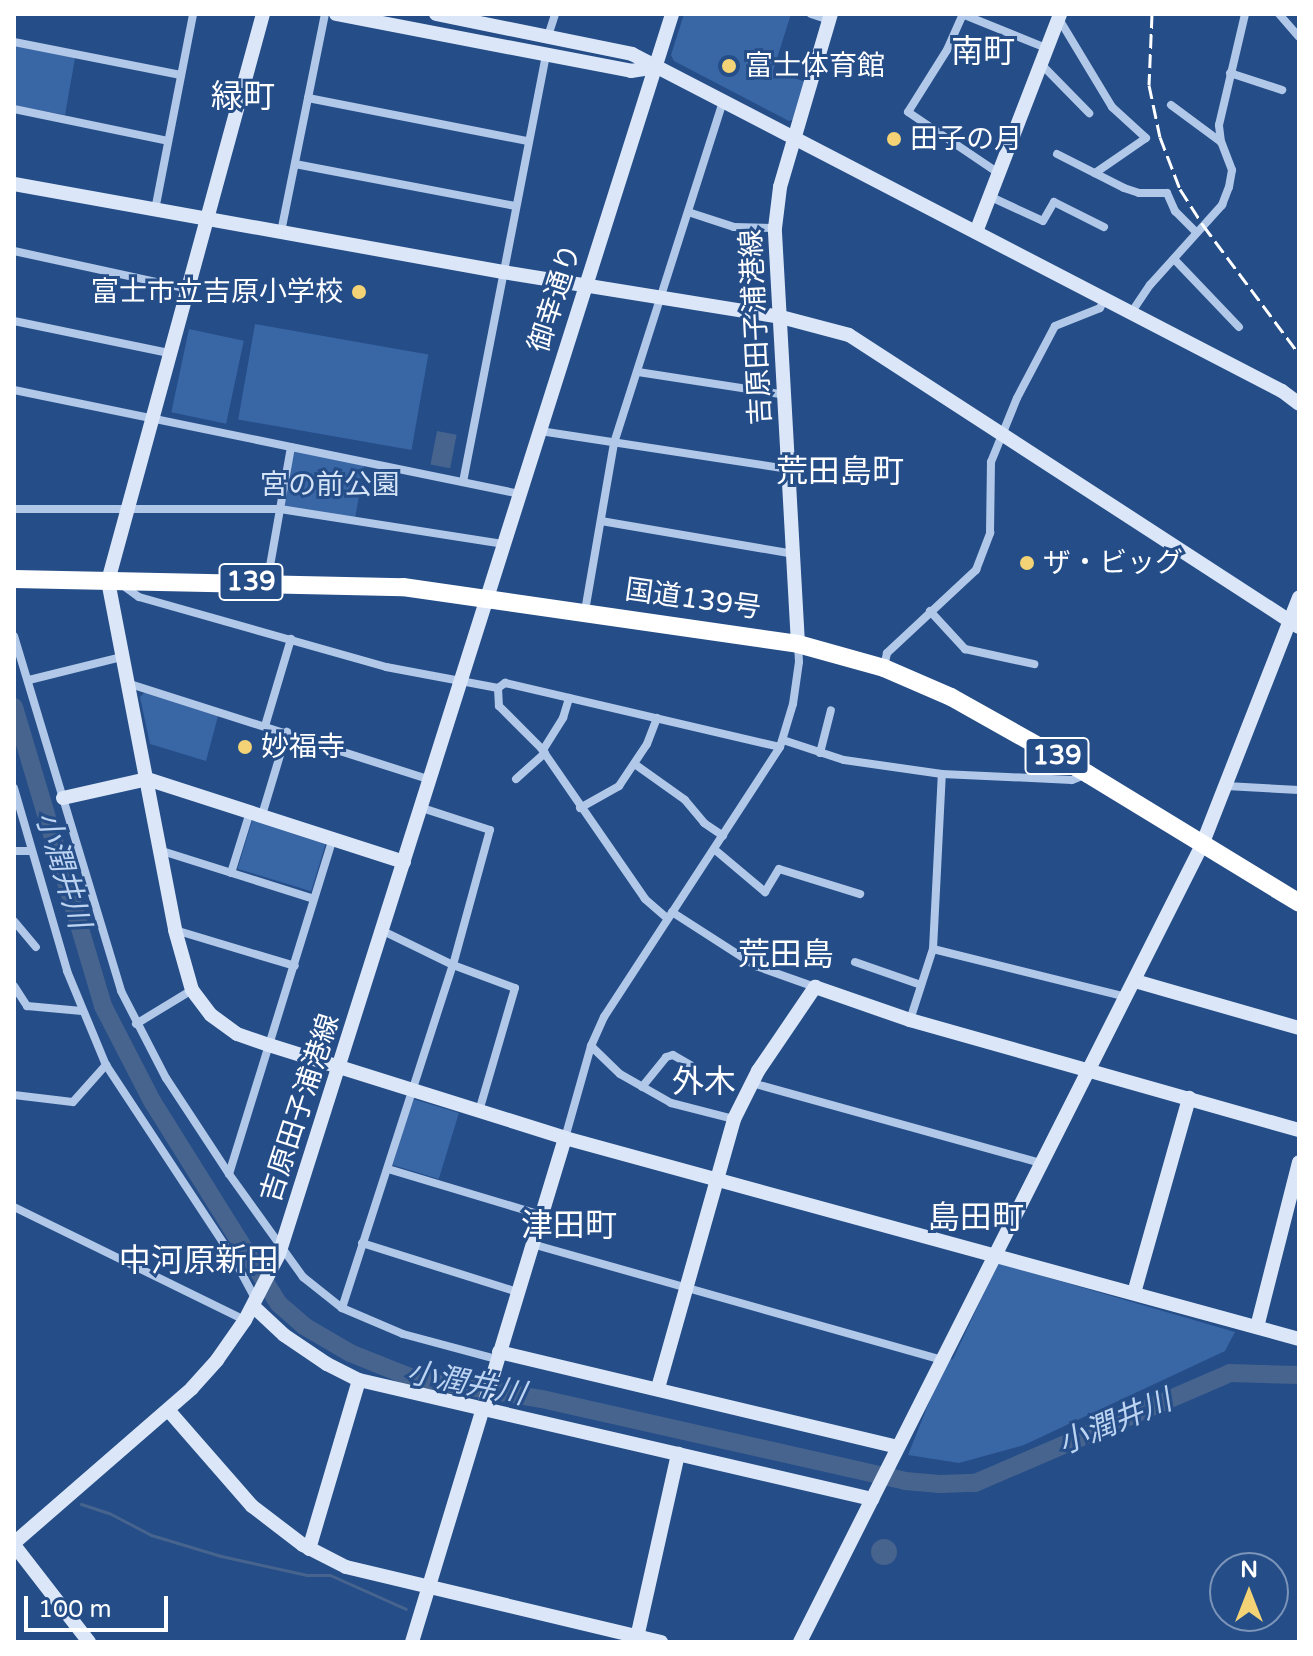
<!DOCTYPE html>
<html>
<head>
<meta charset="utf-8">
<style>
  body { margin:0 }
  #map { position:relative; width:1313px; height:1656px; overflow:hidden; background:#254d88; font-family:"Varela Round","Noto Sans JP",sans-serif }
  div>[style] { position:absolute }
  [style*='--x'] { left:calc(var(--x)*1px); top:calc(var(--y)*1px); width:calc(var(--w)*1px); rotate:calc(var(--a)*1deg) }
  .green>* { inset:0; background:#3966a5; transform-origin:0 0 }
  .water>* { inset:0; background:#47648e; transform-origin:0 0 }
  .round { border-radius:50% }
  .stream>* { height:3px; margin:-1.5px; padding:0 1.5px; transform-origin:1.5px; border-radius:1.5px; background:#47648e }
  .river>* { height:18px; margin:-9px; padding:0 9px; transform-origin:9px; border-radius:9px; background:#47648e }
  .street>* { height:8px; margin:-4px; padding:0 4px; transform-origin:4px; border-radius:4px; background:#b1c8e9 }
  .secondary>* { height:14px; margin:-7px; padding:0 7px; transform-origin:7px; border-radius:7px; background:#dbe7f8 }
  .highway>* { height:18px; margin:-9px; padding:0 9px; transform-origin:9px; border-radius:9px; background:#fff }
  .rail>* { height:3px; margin-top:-1.5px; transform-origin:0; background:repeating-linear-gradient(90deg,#fff 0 14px,transparent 0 20px) }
  .dots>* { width:22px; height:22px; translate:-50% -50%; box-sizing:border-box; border:4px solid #254d88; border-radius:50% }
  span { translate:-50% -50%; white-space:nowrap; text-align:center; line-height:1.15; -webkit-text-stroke:6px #254d88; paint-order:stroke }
  .shield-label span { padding:2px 6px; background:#254d88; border:2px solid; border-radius:6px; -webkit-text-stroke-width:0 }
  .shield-label { font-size:26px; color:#fff; font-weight:700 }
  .poi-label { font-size:28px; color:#fff }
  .left { translate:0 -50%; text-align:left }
  .right { translate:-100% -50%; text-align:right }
  .street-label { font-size:28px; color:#fff }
  .park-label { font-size:28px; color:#d5e3f7 }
  .water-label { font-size:30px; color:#bcd3f1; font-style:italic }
  .quarter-label { font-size:32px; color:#fff }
  .frame { position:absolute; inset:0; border:16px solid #fff; pointer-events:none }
  .north { position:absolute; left:1209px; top:1552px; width:80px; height:80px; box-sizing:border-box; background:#254d88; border:2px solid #7c94b8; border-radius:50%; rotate:0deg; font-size:22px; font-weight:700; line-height:32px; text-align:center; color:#fff }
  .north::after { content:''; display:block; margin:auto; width:28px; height:36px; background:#f3d375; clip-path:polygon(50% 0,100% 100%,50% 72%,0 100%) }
  .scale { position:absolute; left:24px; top:1596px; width:144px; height:36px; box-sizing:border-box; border:4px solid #fff; border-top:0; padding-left:10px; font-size:24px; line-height:28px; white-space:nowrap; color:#fff; -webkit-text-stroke:6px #254d88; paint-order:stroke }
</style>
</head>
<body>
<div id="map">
  <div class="green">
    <div style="clip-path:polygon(684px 14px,791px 14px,773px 71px,806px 82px,795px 119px,789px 121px,674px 61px,671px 55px)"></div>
    <div style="clip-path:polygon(14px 46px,75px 58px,65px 115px,14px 105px)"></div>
    <div style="left:255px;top:324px;width:176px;height:97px;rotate:10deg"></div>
    <div style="left:189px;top:329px;width:56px;height:85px;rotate:12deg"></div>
    <div style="left:294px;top:450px;width:72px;height:58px;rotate:10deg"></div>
    <div style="clip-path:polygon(145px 692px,218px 716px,206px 761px,150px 744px,140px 697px)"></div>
    <div style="left:253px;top:818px;width:77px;height:53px;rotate:17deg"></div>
    <div style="left:413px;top:1099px;width:48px;height:69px;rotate:17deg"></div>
    <div style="clip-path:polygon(998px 1263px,1235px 1332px,1225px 1351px,1024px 1445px,959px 1463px,908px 1455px,946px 1360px,953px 1359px)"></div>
  </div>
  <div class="water">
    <div style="left:437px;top:431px;width:20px;height:34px;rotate:11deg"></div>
    <div class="round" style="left:871px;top:1539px;width:26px;height:26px"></div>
  </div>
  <div class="stream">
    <div style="--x:81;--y:1504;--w:29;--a:18"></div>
    <div style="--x:109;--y:1513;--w:47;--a:27.6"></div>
    <div style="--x:151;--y:1535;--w:73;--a:16.7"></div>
    <div style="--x:221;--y:1556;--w:88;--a:12.5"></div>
    <div style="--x:307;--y:1575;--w:23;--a:0"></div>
    <div style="--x:330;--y:1575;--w:83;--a:24.1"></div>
  </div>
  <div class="river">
    <div style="--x:14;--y:707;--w:312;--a:73.4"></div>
    <div style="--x:103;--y:1006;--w:107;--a:62.7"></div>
    <div style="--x:152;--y:1101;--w:239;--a:58"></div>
    <div style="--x:279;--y:1304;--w:33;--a:41"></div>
    <div style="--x:304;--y:1326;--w:53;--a:30.4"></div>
    <div style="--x:350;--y:1353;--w:65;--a:21.8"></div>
    <div style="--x:410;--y:1377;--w:134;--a:9.5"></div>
    <div style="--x:542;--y:1399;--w:372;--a:12.7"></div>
    <div style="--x:905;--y:1481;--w:35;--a:5"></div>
    <div style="--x:940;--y:1484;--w:35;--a:-2"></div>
    <div style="--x:975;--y:1483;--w:278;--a:-23.3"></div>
    <div style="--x:1230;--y:1373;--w:69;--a:1.7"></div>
  </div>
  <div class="street">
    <div style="--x:811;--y:14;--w:19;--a:18"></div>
    <div style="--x:962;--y:14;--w:91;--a:22"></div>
    <div style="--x:963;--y:14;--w:39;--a:114"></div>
    <div style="--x:947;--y:50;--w:73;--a:122.2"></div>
    <div style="--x:908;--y:112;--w:111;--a:34"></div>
    <div style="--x:1279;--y:14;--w:30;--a:49"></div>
    <div style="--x:1059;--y:19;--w:103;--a:58.9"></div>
    <div style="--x:1112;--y:107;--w:46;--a:42.4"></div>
    <div style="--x:1146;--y:138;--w:62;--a:145.5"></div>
    <div style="--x:548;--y:36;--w:23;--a:-72"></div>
    <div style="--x:14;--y:42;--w:170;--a:11.2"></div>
    <div style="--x:1041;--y:64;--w:69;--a:45.6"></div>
    <div style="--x:1230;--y:73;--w:55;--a:18.1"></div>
    <div style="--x:308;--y:98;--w:224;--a:11.1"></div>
    <div style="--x:1171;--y:105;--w:62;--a:36.5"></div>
    <div style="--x:14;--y:109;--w:157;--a:11.7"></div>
    <div style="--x:1057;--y:154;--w:75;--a:26.9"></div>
    <div style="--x:1124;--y:188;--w:16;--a:18"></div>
    <div style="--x:1139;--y:193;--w:28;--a:0"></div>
    <div style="--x:1167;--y:193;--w:20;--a:66"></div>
    <div style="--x:1175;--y:211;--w:30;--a:45"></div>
    <div style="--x:295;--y:164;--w:225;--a:10.8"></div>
    <div style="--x:991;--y:197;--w:57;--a:24.8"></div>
    <div style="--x:1043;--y:221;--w:22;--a:-60"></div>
    <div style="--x:1054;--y:202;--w:56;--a:26.6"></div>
    <div style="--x:155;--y:210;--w:200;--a:-79"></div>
    <div style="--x:688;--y:212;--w:48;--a:18.1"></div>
    <div style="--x:734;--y:227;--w:41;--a:1.4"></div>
    <div style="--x:281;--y:232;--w:222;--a:-78.6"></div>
    <div style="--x:14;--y:251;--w:178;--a:12.3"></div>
    <div style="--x:1174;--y:259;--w:94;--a:46.3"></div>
    <div style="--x:1131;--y:313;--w:34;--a:-56"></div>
    <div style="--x:1150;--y:285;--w:108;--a:-48"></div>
    <div style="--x:1222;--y:205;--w:19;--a:-69"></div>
    <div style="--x:1229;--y:187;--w:17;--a:-80"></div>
    <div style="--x:1232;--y:170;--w:30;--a:-111"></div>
    <div style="--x:1221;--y:142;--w:17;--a:-97"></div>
    <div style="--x:1219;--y:125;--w:114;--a:-76.8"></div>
    <div style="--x:14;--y:321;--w:158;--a:11.7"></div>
    <div style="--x:638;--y:372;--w:150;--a:8.8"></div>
    <div style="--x:14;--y:390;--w:517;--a:11.61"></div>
    <div style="--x:540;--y:431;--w:252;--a:8.7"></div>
    <div style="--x:463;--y:482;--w:435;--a:-79"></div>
    <div style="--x:14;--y:509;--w:266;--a:0"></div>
    <div style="--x:280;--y:509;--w:227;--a:8.9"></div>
    <div style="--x:601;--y:521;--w:196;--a:9.7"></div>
    <div style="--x:267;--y:583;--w:138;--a:-80"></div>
    <div style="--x:121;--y:584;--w:22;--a:36"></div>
    <div style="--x:139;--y:597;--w:257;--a:15.8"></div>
    <div style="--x:386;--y:667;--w:114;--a:10.6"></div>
    <div style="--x:498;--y:688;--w:9;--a:-36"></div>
    <div style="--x:505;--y:683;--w:282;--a:13.1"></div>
    <div style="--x:585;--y:611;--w:170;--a:-80.2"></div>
    <div style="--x:614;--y:443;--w:359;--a:-72.3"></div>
    <div style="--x:930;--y:611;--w:52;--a:47.4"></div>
    <div style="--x:965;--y:649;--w:71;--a:12.3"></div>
    <div style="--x:14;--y:636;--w:371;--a:73.2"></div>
    <div style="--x:121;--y:991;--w:98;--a:62.7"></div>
    <div style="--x:166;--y:1078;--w:115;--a:56.7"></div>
    <div style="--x:229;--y:1174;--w:127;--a:54.3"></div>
    <div style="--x:303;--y:1277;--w:50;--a:38.5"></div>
    <div style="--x:342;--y:1308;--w:66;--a:23.1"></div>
    <div style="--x:403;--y:1334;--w:96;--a:15"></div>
    <div style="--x:884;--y:667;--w:14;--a:-78"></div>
    <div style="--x:887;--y:653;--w:122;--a:-43"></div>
    <div style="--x:976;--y:570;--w:40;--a:-69"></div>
    <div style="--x:990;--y:533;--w:71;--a:-89.2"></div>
    <div style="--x:991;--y:462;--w:69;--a:-67.9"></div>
    <div style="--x:1017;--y:398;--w:81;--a:-62.2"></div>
    <div style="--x:1055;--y:326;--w:48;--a:-21.8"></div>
    <div style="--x:1100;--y:308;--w:9;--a:-63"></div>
    <div style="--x:29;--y:680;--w:99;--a:-14"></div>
    <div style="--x:130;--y:684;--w:315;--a:17.7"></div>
    <div style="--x:498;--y:688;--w:18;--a:87"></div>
    <div style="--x:499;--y:706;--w:59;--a:45"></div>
    <div style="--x:541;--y:748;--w:183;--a:55.4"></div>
    <div style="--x:645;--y:899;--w:29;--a:41"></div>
    <div style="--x:265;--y:726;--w:91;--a:-73.4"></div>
    <div style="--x:783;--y:740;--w:64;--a:18.2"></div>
    <div style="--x:844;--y:760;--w:99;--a:8.1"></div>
    <div style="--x:942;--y:774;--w:130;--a:2.6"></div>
    <div style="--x:1072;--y:780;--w:16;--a:-22"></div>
    <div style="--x:543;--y:750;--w:38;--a:-58"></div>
    <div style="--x:563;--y:718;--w:21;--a:-73"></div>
    <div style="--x:820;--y:753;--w:44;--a:-75.7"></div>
    <div style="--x:636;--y:765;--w:60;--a:35.5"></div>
    <div style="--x:685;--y:800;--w:30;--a:50"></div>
    <div style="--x:704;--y:823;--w:23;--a:34"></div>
    <div style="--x:516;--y:779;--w:39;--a:-42"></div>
    <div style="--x:1226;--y:786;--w:73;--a:3.1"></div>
    <div style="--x:14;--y:788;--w:191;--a:73.8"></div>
    <div style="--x:67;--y:971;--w:102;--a:67.5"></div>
    <div style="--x:106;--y:1065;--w:235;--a:56.6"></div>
    <div style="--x:235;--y:1261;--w:44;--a:61.7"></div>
    <div style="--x:580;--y:808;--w:45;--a:-29.4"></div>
    <div style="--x:619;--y:786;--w:50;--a:-56.3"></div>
    <div style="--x:647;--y:744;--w:28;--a:-69"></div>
    <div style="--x:262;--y:815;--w:87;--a:-73.2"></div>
    <div style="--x:714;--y:849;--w:67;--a:40.1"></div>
    <div style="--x:765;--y:892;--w:27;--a:-59"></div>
    <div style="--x:779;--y:869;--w:85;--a:17.2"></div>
    <div style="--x:14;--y:851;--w:17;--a:0"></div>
    <div style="--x:162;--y:851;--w:159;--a:17.5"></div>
    <div style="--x:231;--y:873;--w:64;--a:-72.7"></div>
    <div style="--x:672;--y:912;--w:100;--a:32.7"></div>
    <div style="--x:756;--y:966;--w:63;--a:19.6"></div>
    <div style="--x:14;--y:921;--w:34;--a:50"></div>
    <div style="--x:175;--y:930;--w:125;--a:16.7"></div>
    <div style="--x:383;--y:931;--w:78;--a:25.9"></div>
    <div style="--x:453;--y:965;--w:66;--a:20.4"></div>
    <div style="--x:515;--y:988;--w:128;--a:106.3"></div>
    <div style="--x:933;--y:949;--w:200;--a:13.9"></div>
    <div style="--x:855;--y:962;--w:70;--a:19.2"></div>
    <div style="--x:14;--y:986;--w:24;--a:57"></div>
    <div style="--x:27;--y:1006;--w:55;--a:5.2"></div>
    <div style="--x:910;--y:1020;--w:75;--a:-72.1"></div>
    <div style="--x:933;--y:949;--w:175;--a:-87.1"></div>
    <div style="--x:136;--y:1024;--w:66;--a:-31.3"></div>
    <div style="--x:591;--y:1046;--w:40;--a:44"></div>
    <div style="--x:620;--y:1074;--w:59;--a:29.6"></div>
    <div style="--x:671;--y:1103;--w:65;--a:14.3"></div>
    <div style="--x:752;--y:1083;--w:300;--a:15.5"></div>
    <div style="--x:642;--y:1087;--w:38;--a:-51"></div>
    <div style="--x:666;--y:1057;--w:7;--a:-16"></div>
    <div style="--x:673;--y:1055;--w:20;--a:30"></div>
    <div style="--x:14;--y:1095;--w:59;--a:6.8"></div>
    <div style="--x:73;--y:1102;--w:50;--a:-48.3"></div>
    <div style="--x:565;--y:1138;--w:96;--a:-74.2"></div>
    <div style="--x:591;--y:1046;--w:32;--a:-66"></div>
    <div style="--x:604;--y:1017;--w:322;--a:-56.9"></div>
    <div style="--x:780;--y:747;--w:45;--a:-73.2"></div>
    <div style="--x:793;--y:704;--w:42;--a:-81.9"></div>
    <div style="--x:799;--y:662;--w:18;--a:-93"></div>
    <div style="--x:388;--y:1169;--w:160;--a:16.7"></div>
    <div style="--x:229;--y:1174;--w:352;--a:-72.8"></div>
    <div style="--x:14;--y:1207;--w:257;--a:26.1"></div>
    <div style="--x:362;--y:1243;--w:163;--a:17.5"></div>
    <div style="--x:532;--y:1244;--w:425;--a:15.8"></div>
    <div style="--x:342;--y:1308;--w:361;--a:-72.1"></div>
    <div style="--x:453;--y:965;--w:140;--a:-74.7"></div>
    <div style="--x:490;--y:830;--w:71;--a:-162.1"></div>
  </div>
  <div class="secondary">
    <div style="--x:263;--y:14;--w:588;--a:105.29"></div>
    <div style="--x:108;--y:581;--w:355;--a:79.1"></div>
    <div style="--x:175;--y:930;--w:62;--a:74.2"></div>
    <div style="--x:192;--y:990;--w:31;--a:53"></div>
    <div style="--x:211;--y:1015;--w:32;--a:36"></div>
    <div style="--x:237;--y:1034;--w:34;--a:19"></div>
    <div style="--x:269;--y:1045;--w:310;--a:17.4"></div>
    <div style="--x:565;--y:1138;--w:761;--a:15.31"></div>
    <div style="--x:336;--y:14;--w:300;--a:10.9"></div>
    <div style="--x:631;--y:71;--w:24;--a:-9"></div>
    <div style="--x:436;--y:14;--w:200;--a:11.5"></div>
    <div style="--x:632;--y:54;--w:732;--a:27.41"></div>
    <div style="--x:1282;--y:391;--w:21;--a:37"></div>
    <div style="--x:14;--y:184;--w:497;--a:10.2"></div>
    <div style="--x:503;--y:272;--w:282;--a:9.2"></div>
    <div style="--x:781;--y:317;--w:70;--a:14.8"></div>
    <div style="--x:849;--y:335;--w:536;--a:32.98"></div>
    <div style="--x:976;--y:232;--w:234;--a:-68.9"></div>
    <div style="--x:798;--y:644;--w:417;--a:-93.2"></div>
    <div style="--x:775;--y:228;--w:41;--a:-83"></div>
    <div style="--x:780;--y:187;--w:180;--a:-73.6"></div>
    <div style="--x:63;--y:798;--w:86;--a:-12.7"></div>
    <div style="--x:147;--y:779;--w:270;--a:17.9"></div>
    <div style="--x:1135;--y:981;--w:171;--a:16"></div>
    <div style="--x:1134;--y:1293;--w:203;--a:-74.2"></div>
    <div style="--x:253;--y:1306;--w:42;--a:43.1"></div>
    <div style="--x:284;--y:1335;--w:52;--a:34"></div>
    <div style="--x:327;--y:1364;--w:36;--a:27"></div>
    <div style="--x:359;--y:1380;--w:527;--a:13.06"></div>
    <div style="--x:1257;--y:1327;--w:170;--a:-75.7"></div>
    <div style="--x:499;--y:1352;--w:409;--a:13.4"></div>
    <div style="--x:658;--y:1388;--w:280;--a:-74.2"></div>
    <div style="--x:734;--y:1119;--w:54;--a:-63.4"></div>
    <div style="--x:758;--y:1071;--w:102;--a:-55.8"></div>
    <div style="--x:815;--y:987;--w:101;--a:19.2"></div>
    <div style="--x:910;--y:1020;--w:404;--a:15.8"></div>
    <div style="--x:169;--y:1411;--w:126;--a:48.9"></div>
    <div style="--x:252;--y:1506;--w:64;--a:37.4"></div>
    <div style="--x:303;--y:1545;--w:48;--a:27.1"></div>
    <div style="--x:346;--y:1567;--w:324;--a:13.4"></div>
    <div style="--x:14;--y:1543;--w:236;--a:-41"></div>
    <div style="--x:192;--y:1388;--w:38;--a:-48"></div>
    <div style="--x:217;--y:1360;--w:49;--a:-55"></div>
    <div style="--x:245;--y:1320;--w:74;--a:-62.7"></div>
    <div style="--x:279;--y:1254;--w:1301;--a:-72.41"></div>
    <div style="--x:14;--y:1545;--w:123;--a:52.3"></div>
    <div style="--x:309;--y:1549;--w:176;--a:-73.5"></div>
    <div style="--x:412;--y:1642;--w:527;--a:-73.11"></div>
    <div style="--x:636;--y:1642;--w:193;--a:-77.4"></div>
    <div style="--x:800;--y:1642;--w:893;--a:-63.23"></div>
    <div style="--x:1202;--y:845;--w:266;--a:-68.6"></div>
  </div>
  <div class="highway">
    <div style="--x:14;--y:579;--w:389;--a:1.2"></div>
    <div style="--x:403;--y:587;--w:399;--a:8.2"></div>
    <div style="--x:798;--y:644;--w:89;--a:15.6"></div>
    <div style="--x:884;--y:668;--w:73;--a:23.4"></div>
    <div style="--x:951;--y:697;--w:157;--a:29.3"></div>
    <div style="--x:1088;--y:774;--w:247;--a:31.4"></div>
  </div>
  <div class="rail">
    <div style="--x:1152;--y:14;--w:71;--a:92.4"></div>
    <div style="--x:1149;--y:85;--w:53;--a:78.1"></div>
    <div style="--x:1160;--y:137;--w:56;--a:69"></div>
    <div style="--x:1180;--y:189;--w:43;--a:57.4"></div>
    <div style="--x:1203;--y:225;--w:161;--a:53.3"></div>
  </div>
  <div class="dots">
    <div style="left:729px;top:66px;background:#f3d375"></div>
    <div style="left:894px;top:139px;background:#f3d375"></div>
    <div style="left:359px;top:292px;background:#f3d375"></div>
    <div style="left:1027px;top:563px;background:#f3d375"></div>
    <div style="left:245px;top:747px;background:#f3d375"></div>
  </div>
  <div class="shield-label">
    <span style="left:251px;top:582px">139</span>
    <span style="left:1057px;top:756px">139</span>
  </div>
  <div class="poi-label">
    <span class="left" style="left:745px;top:66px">富士体育館</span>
    <span class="left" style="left:910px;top:139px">田子の月</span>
    <span class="right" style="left:343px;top:292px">富士市立吉原小学校</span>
    <span class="left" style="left:1043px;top:563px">ザ・ビッグ</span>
    <span class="left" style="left:261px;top:747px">妙福寺</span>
  </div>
  <div class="street-label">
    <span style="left:555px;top:298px;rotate:-72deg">御幸通り</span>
    <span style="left:756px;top:327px;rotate:-93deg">吉原田子浦港線</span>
    <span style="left:693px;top:599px;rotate:8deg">国道139号</span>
    <span style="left:300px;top:1108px;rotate:-72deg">吉原田子浦港線</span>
  </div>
  <div class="park-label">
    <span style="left:330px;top:485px">宮の前公園</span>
  </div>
  <div class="water-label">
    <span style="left:62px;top:870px;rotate:73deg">小潤井川</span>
    <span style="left:466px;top:1384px;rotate:11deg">小潤井川</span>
    <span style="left:1115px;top:1423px;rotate:-23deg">小潤井川</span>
  </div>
  <div class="quarter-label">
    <span style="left:983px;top:52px">南町</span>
    <span style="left:243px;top:97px">緑町</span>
    <span style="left:840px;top:472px">荒田島町</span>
    <span style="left:786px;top:955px">荒田島</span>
    <span style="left:704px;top:1082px">外木</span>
    <span style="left:976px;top:1218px">島田町</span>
    <span style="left:569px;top:1226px">津田町</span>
    <span style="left:199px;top:1261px">中河原新田</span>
  </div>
  <div class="frame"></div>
  <div class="north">N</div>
  <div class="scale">100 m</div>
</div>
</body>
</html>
